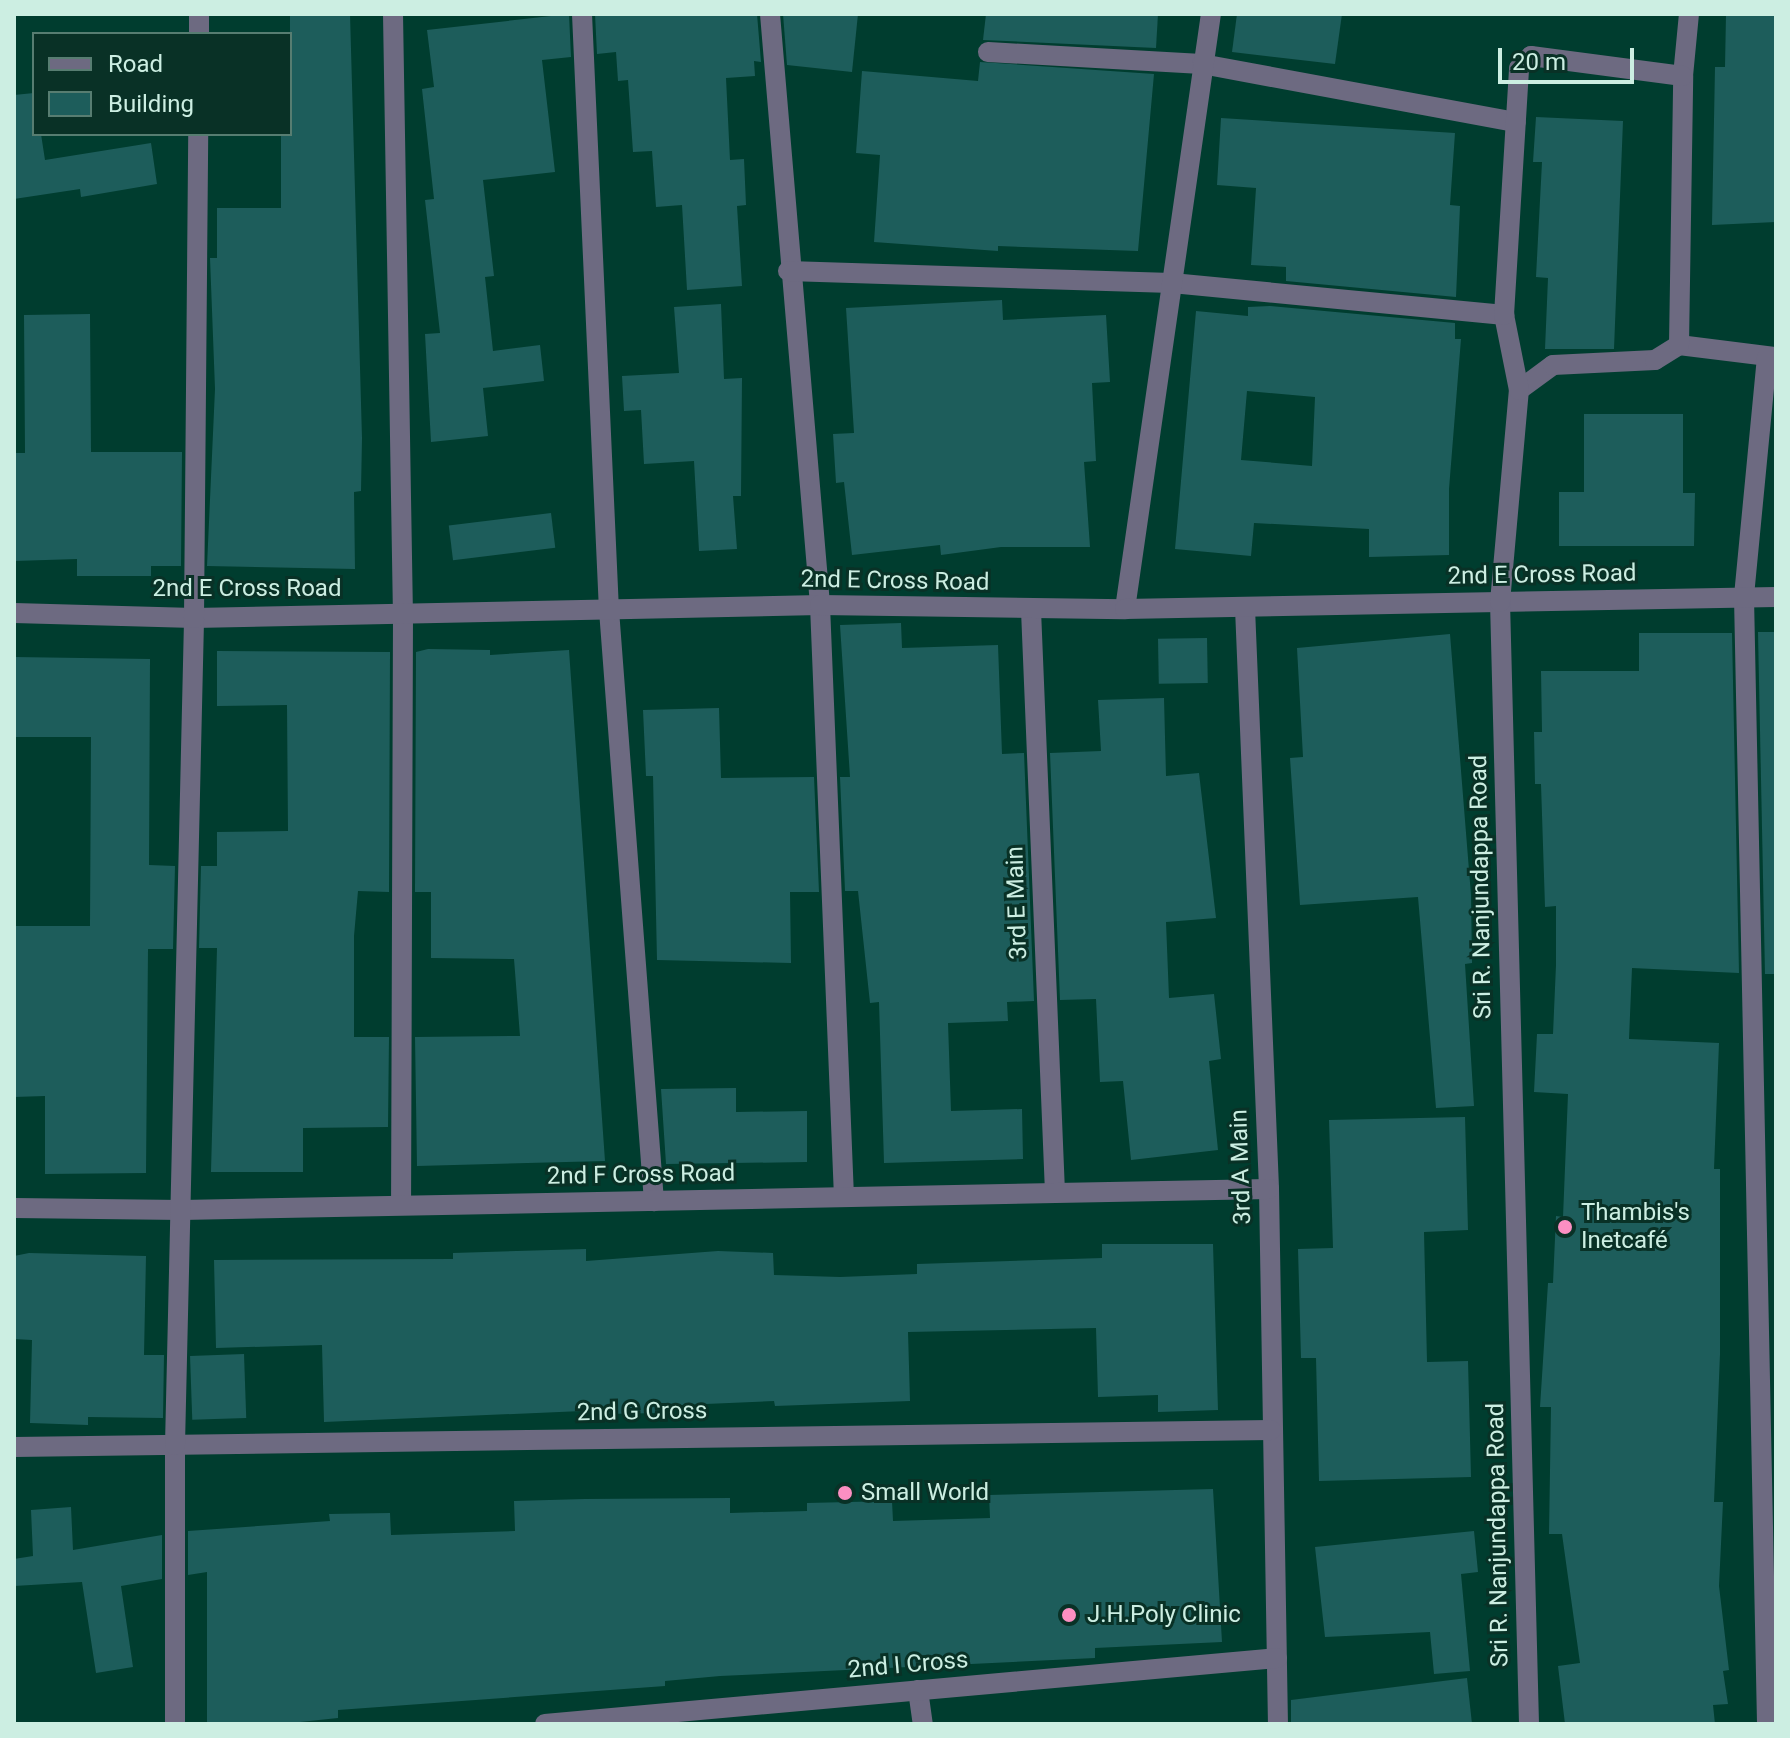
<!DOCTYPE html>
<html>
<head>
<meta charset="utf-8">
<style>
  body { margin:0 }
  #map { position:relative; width:1790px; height:1738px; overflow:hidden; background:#003d2f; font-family:Roboto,sans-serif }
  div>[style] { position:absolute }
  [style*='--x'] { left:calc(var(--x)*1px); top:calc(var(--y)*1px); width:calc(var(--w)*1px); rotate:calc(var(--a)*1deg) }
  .building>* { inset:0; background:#1d5d5b; transform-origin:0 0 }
  .minor>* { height:20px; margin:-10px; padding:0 10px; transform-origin:10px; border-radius:10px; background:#6d6a81 }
  .dots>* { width:22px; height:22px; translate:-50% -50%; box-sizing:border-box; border:4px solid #093126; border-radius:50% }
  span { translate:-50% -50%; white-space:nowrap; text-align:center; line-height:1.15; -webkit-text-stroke:6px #093126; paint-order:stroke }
  .street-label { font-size:24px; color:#cceee2 }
  .poi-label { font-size:24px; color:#cceee2 }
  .left { translate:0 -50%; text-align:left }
  .frame { position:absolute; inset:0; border:16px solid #cceee2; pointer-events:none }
  .legend { position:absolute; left:32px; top:32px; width:260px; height:104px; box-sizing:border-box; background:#093126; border:2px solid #577d71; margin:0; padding:10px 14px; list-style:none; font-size:24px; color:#cceee2 }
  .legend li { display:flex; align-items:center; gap:16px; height:40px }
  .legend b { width:40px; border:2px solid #577d71 }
  .scale { position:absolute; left:1498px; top:48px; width:136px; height:36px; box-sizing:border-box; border:4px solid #cceee2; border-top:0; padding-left:10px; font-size:24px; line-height:28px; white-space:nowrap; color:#cceee2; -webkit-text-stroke:6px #093126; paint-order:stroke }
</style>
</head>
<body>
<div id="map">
  <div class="building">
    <div style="clip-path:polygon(290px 14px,350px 14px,362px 438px,361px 491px,354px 492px,355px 569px,207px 566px,215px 389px,210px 258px,217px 258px,217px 208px,281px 208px,281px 134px,290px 134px)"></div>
    <div style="clip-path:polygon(569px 14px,571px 57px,542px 60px,555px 172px,483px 180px,494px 276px,485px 277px,493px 351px,540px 345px,544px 381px,483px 388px,488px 436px,431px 442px,425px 334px,440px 333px,425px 200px,434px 199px,422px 89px,434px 87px,427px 30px)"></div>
    <div style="clip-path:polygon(595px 14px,757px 14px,761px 62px,754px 61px,755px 76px,726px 78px,730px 160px,744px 159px,746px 205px,737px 206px,742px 286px,687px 290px,682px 205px,656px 207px,652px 151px,633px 152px,628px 80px,618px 81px,616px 52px,597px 54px)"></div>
    <div style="clip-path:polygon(783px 14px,858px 14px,852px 72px,787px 65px)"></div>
    <div style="clip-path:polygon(986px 14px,1158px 14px,1156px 48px,983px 40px)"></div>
    <div style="clip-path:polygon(1237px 14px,1342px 14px,1335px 64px,1232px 52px)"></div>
    <div style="clip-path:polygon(1726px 14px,1775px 14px,1776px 222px,1712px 225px,1715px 67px,1725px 67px)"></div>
    <div style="clip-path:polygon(980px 62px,1154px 74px,1138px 251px,998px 246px,998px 251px,874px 242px,880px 155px,856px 153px,862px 71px,978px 81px)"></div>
    <div style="clip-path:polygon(34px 93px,34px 134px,41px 134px,45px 160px,151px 143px,157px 184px,81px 197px,80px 189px,14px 199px,14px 95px)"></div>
    <div style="clip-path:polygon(1536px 117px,1623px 121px,1614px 349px,1545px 349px,1548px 278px,1536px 277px,1542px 162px,1533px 162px)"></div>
    <div style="clip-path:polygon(1221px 118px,1455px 133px,1450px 205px,1460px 206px,1456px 297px,1286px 281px,1286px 267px,1251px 265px,1256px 188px,1217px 185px)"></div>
    <div style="clip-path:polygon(1002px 300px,1003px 320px,1106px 315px,1110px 382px,1092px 383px,1096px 461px,1084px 462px,1090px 547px,1001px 547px,941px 555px,940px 545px,852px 555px,844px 482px,836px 483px,833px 434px,854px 433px,846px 308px)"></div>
    <div style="clip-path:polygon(721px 304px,724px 379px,742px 378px,741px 496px,733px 496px,737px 549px,699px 551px,694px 461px,644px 464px,641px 410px,624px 411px,622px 376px,679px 373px,674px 307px)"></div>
    <div style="clip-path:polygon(evenodd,1270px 306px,1455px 323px,1455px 339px,1461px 339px,1449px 489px,1449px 555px,1369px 557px,1369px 529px,1254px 523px,1251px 556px,1175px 549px,1196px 311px,1248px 316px,1248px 307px,1270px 306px,1247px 391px,1315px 397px,1312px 466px,1241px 460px,1247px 391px)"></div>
    <div style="clip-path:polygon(90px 314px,91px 452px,182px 452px,181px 566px,151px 566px,151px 576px,77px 576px,77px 559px,14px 561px,14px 453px,25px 453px,24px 315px)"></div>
    <div style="clip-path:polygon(1584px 414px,1683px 414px,1683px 493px,1695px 493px,1694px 546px,1559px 546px,1559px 492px,1584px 492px)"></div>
    <div style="left:551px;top:513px;width:35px;height:103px;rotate:83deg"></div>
    <div style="clip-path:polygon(901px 623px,902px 648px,998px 645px,1002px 754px,1024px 753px,1034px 1001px,1007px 1002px,1008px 1021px,948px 1023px,951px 1111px,1022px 1109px,1023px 1159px,884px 1163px,879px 1002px,870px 1003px,858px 891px,845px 891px,840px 777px,850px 777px,840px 625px)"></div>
    <div style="clip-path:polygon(1758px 632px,1776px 632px,1776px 974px,1765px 974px)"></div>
    <div style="clip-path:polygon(1639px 633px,1732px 633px,1739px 973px,1632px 968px,1629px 1039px,1719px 1043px,1714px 1169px,1720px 1169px,1720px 1354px,1714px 1502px,1723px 1502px,1719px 1586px,1729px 1670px,1723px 1671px,1728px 1704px,1713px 1705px,1715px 1724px,1565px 1724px,1558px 1666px,1580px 1663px,1562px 1534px,1549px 1534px,1551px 1407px,1540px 1407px,1548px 1283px,1553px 1283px,1556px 1216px,1563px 1217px,1568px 1094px,1534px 1092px,1537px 1034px,1553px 1034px,1556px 965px,1556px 906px,1545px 907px,1541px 784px,1535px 784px,1534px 732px,1542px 732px,1541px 671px,1639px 671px)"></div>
    <div style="clip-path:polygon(1450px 634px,1471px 895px,1472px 963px,1465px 964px,1474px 1106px,1436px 1108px,1418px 897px,1300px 905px,1290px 758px,1303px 757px,1297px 648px)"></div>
    <div style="left:1207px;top:638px;width:45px;height:49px;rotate:89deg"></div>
    <div style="clip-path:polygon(428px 649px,490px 650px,490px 655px,569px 650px,605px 1161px,417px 1166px,415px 1037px,520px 1036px,514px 959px,431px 958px,431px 892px,415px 892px,416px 652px)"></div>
    <div style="clip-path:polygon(217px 651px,390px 652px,389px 892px,358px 891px,354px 936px,354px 1037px,389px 1037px,388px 1127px,303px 1128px,303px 1172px,211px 1172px,217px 948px,199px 948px,201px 866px,217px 866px,217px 832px,288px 831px,287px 705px,217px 706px)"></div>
    <div style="clip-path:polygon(14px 657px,150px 659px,149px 865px,175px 866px,173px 949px,148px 949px,146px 1173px,45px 1174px,45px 1096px,14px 1097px,14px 926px,90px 926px,91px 737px,14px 737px)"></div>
    <div style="clip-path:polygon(1164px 698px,1166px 776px,1199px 773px,1216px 918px,1166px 922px,1169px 998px,1214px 994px,1221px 1059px,1209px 1061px,1218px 1150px,1131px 1160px,1123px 1081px,1100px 1082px,1096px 999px,1060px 1000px,1050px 753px,1101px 751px,1098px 700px)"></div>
    <div style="clip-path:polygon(719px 708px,721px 778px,814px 777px,819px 892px,790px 892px,791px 963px,657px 960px,653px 776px,646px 776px,643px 710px)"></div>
    <div style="clip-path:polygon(736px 1088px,736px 1112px,807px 1111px,807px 1162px,666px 1164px,661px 1089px)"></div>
    <div style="clip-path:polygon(1465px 1117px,1468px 1230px,1424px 1232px,1427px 1362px,1468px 1361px,1471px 1477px,1319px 1481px,1316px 1358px,1301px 1358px,1298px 1249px,1333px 1248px,1329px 1120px)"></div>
    <div style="clip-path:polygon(1102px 1244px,1213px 1244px,1218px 1410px,1158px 1412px,1158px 1395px,1098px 1397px,1096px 1328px,908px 1332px,910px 1401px,775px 1406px,774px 1401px,659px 1406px,659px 1413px,605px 1414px,605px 1410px,324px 1422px,322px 1345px,216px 1348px,214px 1260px,453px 1259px,453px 1253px,586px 1249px,586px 1261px,718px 1251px,773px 1253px,774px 1275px,840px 1277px,917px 1274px,917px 1264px,1102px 1258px)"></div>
    <div style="clip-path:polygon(29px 1253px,146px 1256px,144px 1355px,164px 1355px,163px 1418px,88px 1417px,88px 1425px,30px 1423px,32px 1340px,14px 1339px,14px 1256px)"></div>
    <div style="left:244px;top:1354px;width:64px;height:54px;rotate:88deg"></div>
    <div style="clip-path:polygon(1213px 1489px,1222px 1642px,1095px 1648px,1095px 1658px,720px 1676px,665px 1681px,665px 1686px,338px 1710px,338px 1718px,281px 1724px,207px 1724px,207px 1572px,188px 1575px,188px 1531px,330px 1521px,329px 1514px,390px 1513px,391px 1535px,515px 1531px,514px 1501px,585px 1499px,730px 1498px,730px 1513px,807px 1511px,807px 1503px,892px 1501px,893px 1521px,990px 1518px,989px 1495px)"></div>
    <div style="clip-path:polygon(71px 1507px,73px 1550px,162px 1535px,162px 1579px,121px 1586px,133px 1667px,96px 1673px,82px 1582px,14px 1586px,14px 1559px,33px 1556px,31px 1510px)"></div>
    <div style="clip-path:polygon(1474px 1531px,1478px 1572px,1461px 1574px,1470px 1671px,1434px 1674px,1430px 1632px,1325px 1637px,1315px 1547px)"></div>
    <div style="clip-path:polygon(1467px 1678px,1472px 1724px,1291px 1724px,1291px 1700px)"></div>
  </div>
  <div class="minor">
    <div style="--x:393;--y:14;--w:600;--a:89.05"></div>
    <div style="--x:403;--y:614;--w:591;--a:90.19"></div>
    <div style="--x:582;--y:14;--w:597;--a:87.41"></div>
    <div style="--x:609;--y:610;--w:593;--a:85.65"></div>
    <div style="--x:770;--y:14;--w:593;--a:85.16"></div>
    <div style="--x:820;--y:605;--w:592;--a:87.68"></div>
    <div style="--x:199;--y:34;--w:20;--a:-90"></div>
    <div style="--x:988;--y:52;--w:214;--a:3.2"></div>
    <div style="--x:1202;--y:64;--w:319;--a:10.5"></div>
    <div style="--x:788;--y:271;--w:384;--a:1.8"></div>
    <div style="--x:1172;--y:283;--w:334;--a:5.5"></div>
    <div style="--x:1679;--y:345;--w:98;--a:7.1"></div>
    <div style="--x:1767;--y:357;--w:241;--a:95.5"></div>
    <div style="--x:1744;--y:597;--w:1127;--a:88.83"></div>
    <div style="--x:1519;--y:390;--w:42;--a:-36.3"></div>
    <div style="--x:1553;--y:365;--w:102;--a:-2.8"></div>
    <div style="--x:1655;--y:360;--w:28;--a:-32"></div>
    <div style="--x:1679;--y:345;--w:269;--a:-89.1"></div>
    <div style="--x:1683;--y:76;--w:62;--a:-84.5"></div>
    <div style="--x:1245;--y:608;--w:581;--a:87.63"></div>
    <div style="--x:1269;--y:1189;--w:535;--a:89.04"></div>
    <div style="--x:1125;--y:609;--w:601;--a:-81.78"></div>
    <div style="--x:1031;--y:610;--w:583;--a:87.64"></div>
    <div style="--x:14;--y:613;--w:180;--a:1.6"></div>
    <div style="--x:194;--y:618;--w:626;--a:-1.19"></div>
    <div style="--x:820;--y:605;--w:305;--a:0.8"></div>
    <div style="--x:1125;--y:609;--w:651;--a:-1.06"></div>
    <div style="--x:14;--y:1208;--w:168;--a:0.7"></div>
    <div style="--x:182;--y:1210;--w:1087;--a:-1.11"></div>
    <div style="--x:14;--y:1447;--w:1257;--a:-0.77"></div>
    <div style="--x:918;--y:1690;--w:34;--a:82"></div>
    <div style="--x:175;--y:1724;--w:279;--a:-90"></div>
    <div style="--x:175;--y:1445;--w:827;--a:-88.68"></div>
    <div style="--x:194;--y:618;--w:484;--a:-89.5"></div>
    <div style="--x:545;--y:1724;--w:735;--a:-5.15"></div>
    <div style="--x:1529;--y:1724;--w:1122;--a:-91.48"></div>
    <div style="--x:1500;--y:602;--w:213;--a:-84.9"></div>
    <div style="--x:1519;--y:390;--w:76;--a:-101.3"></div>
    <div style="--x:1504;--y:315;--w:247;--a:-86.5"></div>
    <div style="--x:1519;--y:68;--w:17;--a:-45"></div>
    <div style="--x:1531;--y:56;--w:153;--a:7.5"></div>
  </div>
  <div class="dots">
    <div style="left:1565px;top:1227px;background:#fc8fc2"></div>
    <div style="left:845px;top:1493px;background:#fc8fc2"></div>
    <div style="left:1069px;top:1615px;background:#fc8fc2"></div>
  </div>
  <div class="street-label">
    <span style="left:1542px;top:575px;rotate:-1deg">2nd E Cross Road</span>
    <span style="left:895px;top:581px;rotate:1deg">2nd E Cross Road</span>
    <span style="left:247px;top:589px">2nd E Cross Road</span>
    <span style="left:1481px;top:887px;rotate:-91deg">Sri R. Nanjundappa Road</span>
    <span style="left:1017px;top:903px;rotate:-92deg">3rd E Main</span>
    <span style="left:1241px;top:1167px;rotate:-92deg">3rd A Main</span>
    <span style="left:641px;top:1175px;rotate:-1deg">2nd F Cross Road</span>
    <span style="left:642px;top:1412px;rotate:-1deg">2nd G Cross</span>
    <span style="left:1498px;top:1535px;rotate:-91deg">Sri R. Nanjundappa Road</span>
    <span style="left:908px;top:1665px;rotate:-5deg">2nd I Cross</span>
  </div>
  <div class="poi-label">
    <span class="left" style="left:1581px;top:1227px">Thambis's<br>Inetcafé</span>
    <span class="left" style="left:861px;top:1493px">Small World</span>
    <span class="left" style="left:1087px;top:1615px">J.H.Poly Clinic</span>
  </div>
  <div class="frame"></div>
  <ul class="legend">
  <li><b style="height:10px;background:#6d6a81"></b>Road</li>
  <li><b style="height:22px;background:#1d5d5b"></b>Building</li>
  </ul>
  <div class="scale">20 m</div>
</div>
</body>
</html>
